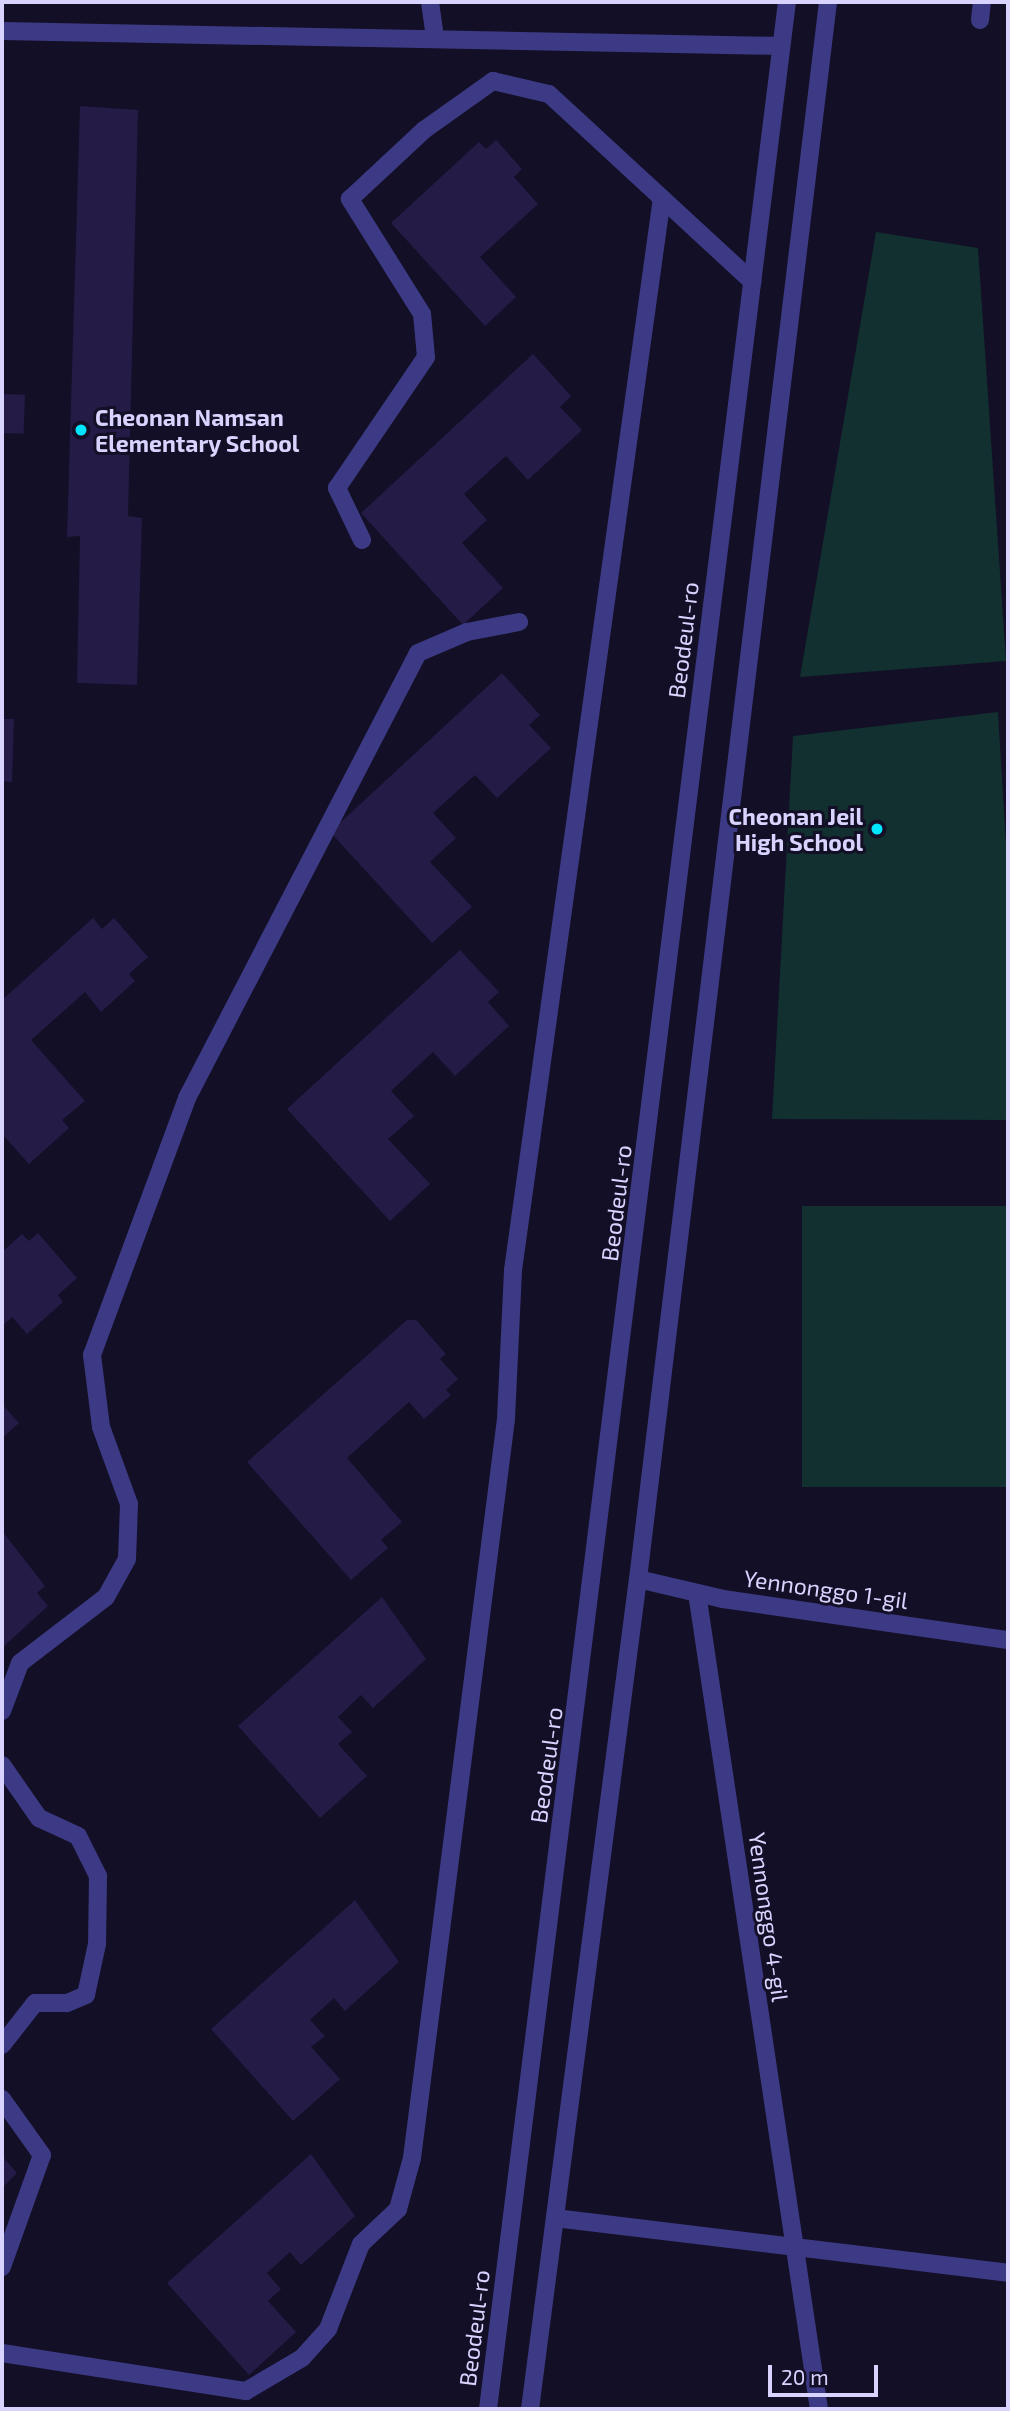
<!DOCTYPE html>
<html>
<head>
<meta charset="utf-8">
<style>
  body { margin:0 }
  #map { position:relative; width:1010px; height:2411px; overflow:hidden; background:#130f26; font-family:"Exo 2",sans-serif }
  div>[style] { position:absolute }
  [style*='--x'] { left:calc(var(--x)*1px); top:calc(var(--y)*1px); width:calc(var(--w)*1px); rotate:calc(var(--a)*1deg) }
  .green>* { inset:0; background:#12302f; transform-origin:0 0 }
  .building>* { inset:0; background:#241b47; transform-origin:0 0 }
  .service>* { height:18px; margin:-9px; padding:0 9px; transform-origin:9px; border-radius:9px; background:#3d3a85 }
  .minor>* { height:18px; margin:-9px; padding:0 9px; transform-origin:9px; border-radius:9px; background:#3d3a85 }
  .tertiary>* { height:18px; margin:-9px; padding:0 9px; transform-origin:9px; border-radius:9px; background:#3d3a85 }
  .dots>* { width:19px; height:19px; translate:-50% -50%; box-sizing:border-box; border:4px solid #130f26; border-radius:50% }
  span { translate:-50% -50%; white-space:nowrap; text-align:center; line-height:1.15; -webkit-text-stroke:6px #130f26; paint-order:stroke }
  .poi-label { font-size:23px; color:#d9d4ff; font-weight:700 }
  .left { translate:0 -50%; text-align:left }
  .right { translate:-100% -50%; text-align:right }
  .street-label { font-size:23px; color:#d9d4ff }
  .frame { position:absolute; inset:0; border:4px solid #d9d4ff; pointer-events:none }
  .scale { position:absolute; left:768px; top:2365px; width:110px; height:32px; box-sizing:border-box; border:4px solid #d9d4ff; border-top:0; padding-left:9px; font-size:21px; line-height:24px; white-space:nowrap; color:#d9d4ff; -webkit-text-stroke:5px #130f26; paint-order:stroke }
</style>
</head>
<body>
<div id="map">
  <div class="green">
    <div style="clip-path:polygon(876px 232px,978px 248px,1006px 661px,800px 677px)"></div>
    <div style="clip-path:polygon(998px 712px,1008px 877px,1008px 1120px,772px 1119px,793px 736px)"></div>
    <div style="left:1006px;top:1206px;width:281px;height:204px;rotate:90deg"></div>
  </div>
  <div class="building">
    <div style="clip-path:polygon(80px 106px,138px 110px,128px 516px,142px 518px,137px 685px,77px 683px,80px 536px,67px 537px)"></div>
    <div style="clip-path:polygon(496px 140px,522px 169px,514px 177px,538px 204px,480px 257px,516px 297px,485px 326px,391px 223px,479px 142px,486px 149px)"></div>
    <div style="clip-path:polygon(533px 354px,571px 396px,560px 407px,582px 430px,528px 480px,506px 456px,464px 494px,487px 520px,462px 543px,503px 588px,463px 625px,361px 513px)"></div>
    <div style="left:2px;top:394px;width:23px;height:39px;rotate:2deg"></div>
    <div style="clip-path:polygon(502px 673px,540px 715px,529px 725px,551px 748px,497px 798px,475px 775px,433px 813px,456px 838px,430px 862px,472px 907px,432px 943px,330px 832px)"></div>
    <div style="clip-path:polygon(2px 719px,14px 719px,12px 782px,2px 781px)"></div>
    <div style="clip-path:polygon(93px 918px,102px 929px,114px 918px,148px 957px,129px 974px,135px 981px,101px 1012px,85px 992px,31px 1040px,85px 1101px,62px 1120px,69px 1128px,29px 1164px,2px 1134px,2px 1000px)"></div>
    <div style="clip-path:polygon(460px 950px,499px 992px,488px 1002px,509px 1026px,455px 1076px,433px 1052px,391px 1091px,414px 1116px,388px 1139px,430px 1184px,390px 1221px,287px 1109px)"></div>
    <div style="clip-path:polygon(38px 1233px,77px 1278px,58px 1295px,63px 1302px,27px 1334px,12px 1317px,2px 1326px,2px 1252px,22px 1234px,29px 1241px)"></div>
    <div style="clip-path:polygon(407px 1320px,416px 1320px,446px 1354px,440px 1359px,458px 1379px,446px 1390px,451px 1395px,424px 1419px,409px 1402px,347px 1458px,402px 1522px,381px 1540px,388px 1548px,351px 1580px,247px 1462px)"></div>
    <div style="clip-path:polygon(2px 1404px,19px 1423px,2px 1438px)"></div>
    <div style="clip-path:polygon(2px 1531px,45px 1586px,37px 1593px,48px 1606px,2px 1648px)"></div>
    <div style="clip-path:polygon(382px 1597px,426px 1659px,373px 1708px,361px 1695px,338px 1717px,352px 1732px,338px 1744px,367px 1776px,320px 1818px,238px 1726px)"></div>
    <div style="clip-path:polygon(355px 1900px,399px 1962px,345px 2011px,334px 1998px,310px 2020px,325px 2036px,311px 2047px,340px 2079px,293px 2121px,211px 2029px)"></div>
    <div style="clip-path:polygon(311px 2154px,355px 2216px,301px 2265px,290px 2252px,267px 2273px,281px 2289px,268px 2301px,296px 2332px,249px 2375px,167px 2283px)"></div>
    <div style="clip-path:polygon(2px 2156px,17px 2173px,2px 2188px)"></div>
  </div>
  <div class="service">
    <div style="--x:980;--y:20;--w:18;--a:-84"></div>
    <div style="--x:697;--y:1593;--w:825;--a:81.5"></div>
  </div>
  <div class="minor">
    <div style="--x:430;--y:2;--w:37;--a:82"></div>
    <div style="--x:2;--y:31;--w:779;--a:1.1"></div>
    <div style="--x:362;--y:540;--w:58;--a:-115.7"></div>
    <div style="--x:337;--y:488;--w:158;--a:-55.8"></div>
    <div style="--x:426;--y:357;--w:43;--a:-95.3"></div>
    <div style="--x:422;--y:314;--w:136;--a:-122.1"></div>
    <div style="--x:350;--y:199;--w:101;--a:-43"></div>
    <div style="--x:424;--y:130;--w:85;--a:-35.4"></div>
    <div style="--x:493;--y:81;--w:57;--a:13.1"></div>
    <div style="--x:549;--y:94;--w:277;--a:42.7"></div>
    <div style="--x:638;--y:1579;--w:87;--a:13.2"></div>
    <div style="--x:723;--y:1599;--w:288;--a:8.2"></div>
    <div style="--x:2;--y:1711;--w:51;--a:-69.4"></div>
    <div style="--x:20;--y:1663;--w:108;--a:-37.5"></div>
    <div style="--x:106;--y:1597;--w:43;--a:-61.1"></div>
    <div style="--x:127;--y:1559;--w:55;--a:-87.9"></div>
    <div style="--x:129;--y:1504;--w:82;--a:-110"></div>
    <div style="--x:101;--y:1427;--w:73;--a:-97.1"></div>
    <div style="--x:92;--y:1355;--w:274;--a:-69.7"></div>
    <div style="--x:187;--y:1098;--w:501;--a:-62.57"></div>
    <div style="--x:418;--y:653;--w:53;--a:-23.2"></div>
    <div style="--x:467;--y:632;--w:53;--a:-10.9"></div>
    <div style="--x:2;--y:1765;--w:65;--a:55.1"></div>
    <div style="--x:39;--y:1818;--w:43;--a:24.8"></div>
    <div style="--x:78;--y:1836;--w:45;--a:63.4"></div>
    <div style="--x:98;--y:1876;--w:68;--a:90.8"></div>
    <div style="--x:97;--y:1944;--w:52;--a:102.2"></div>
    <div style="--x:86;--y:1995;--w:21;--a:157"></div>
    <div style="--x:67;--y:2003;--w:32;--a:180"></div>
    <div style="--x:35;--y:2003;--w:53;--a:128.2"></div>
    <div style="--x:2;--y:2099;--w:69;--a:54.5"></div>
    <div style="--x:42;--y:2155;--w:119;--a:109.7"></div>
    <div style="--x:555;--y:2218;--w:456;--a:6.9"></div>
    <div style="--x:2;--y:2353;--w:247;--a:8.9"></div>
    <div style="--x:246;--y:2391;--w:65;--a:-30.5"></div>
    <div style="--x:302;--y:2358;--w:39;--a:-48"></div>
    <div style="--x:328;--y:2329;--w:91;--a:-68.8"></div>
    <div style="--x:361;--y:2244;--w:51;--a:-43.4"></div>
    <div style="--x:398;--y:2209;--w:53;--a:-74.6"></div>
    <div style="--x:412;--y:2158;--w:745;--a:-82.75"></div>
    <div style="--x:506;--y:1419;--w:149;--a:-87.3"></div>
    <div style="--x:513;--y:1270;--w:1082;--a:-82.09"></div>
  </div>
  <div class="tertiary">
    <div style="--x:488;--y:2409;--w:2425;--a:-82.92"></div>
    <div style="--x:530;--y:2409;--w:837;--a:-82.59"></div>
    <div style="--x:638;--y:1579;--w:1588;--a:-83.13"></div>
  </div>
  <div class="dots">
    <div style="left:81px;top:430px;background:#00e5ff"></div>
    <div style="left:877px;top:829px;background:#00e5ff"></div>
  </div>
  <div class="poi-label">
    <span class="left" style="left:95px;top:430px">Cheonan Namsan<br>Elementary School</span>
    <span class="right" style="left:863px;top:829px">Cheonan Jeil<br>High School</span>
  </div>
  <div class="street-label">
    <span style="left:683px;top:640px;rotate:-83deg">Beodeul-ro</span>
    <span style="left:616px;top:1203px;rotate:-83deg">Beodeul-ro</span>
    <span style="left:826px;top:1589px;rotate:8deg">Yennonggo 1-gil</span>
    <span style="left:546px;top:1765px;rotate:-82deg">Beodeul-ro</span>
    <span style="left:769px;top:1917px;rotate:82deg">Yennonggo 4-gil</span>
    <span style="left:474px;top:2328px;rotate:-83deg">Beodeul-ro</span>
  </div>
  <div class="frame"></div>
  <div class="scale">20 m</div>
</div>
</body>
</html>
